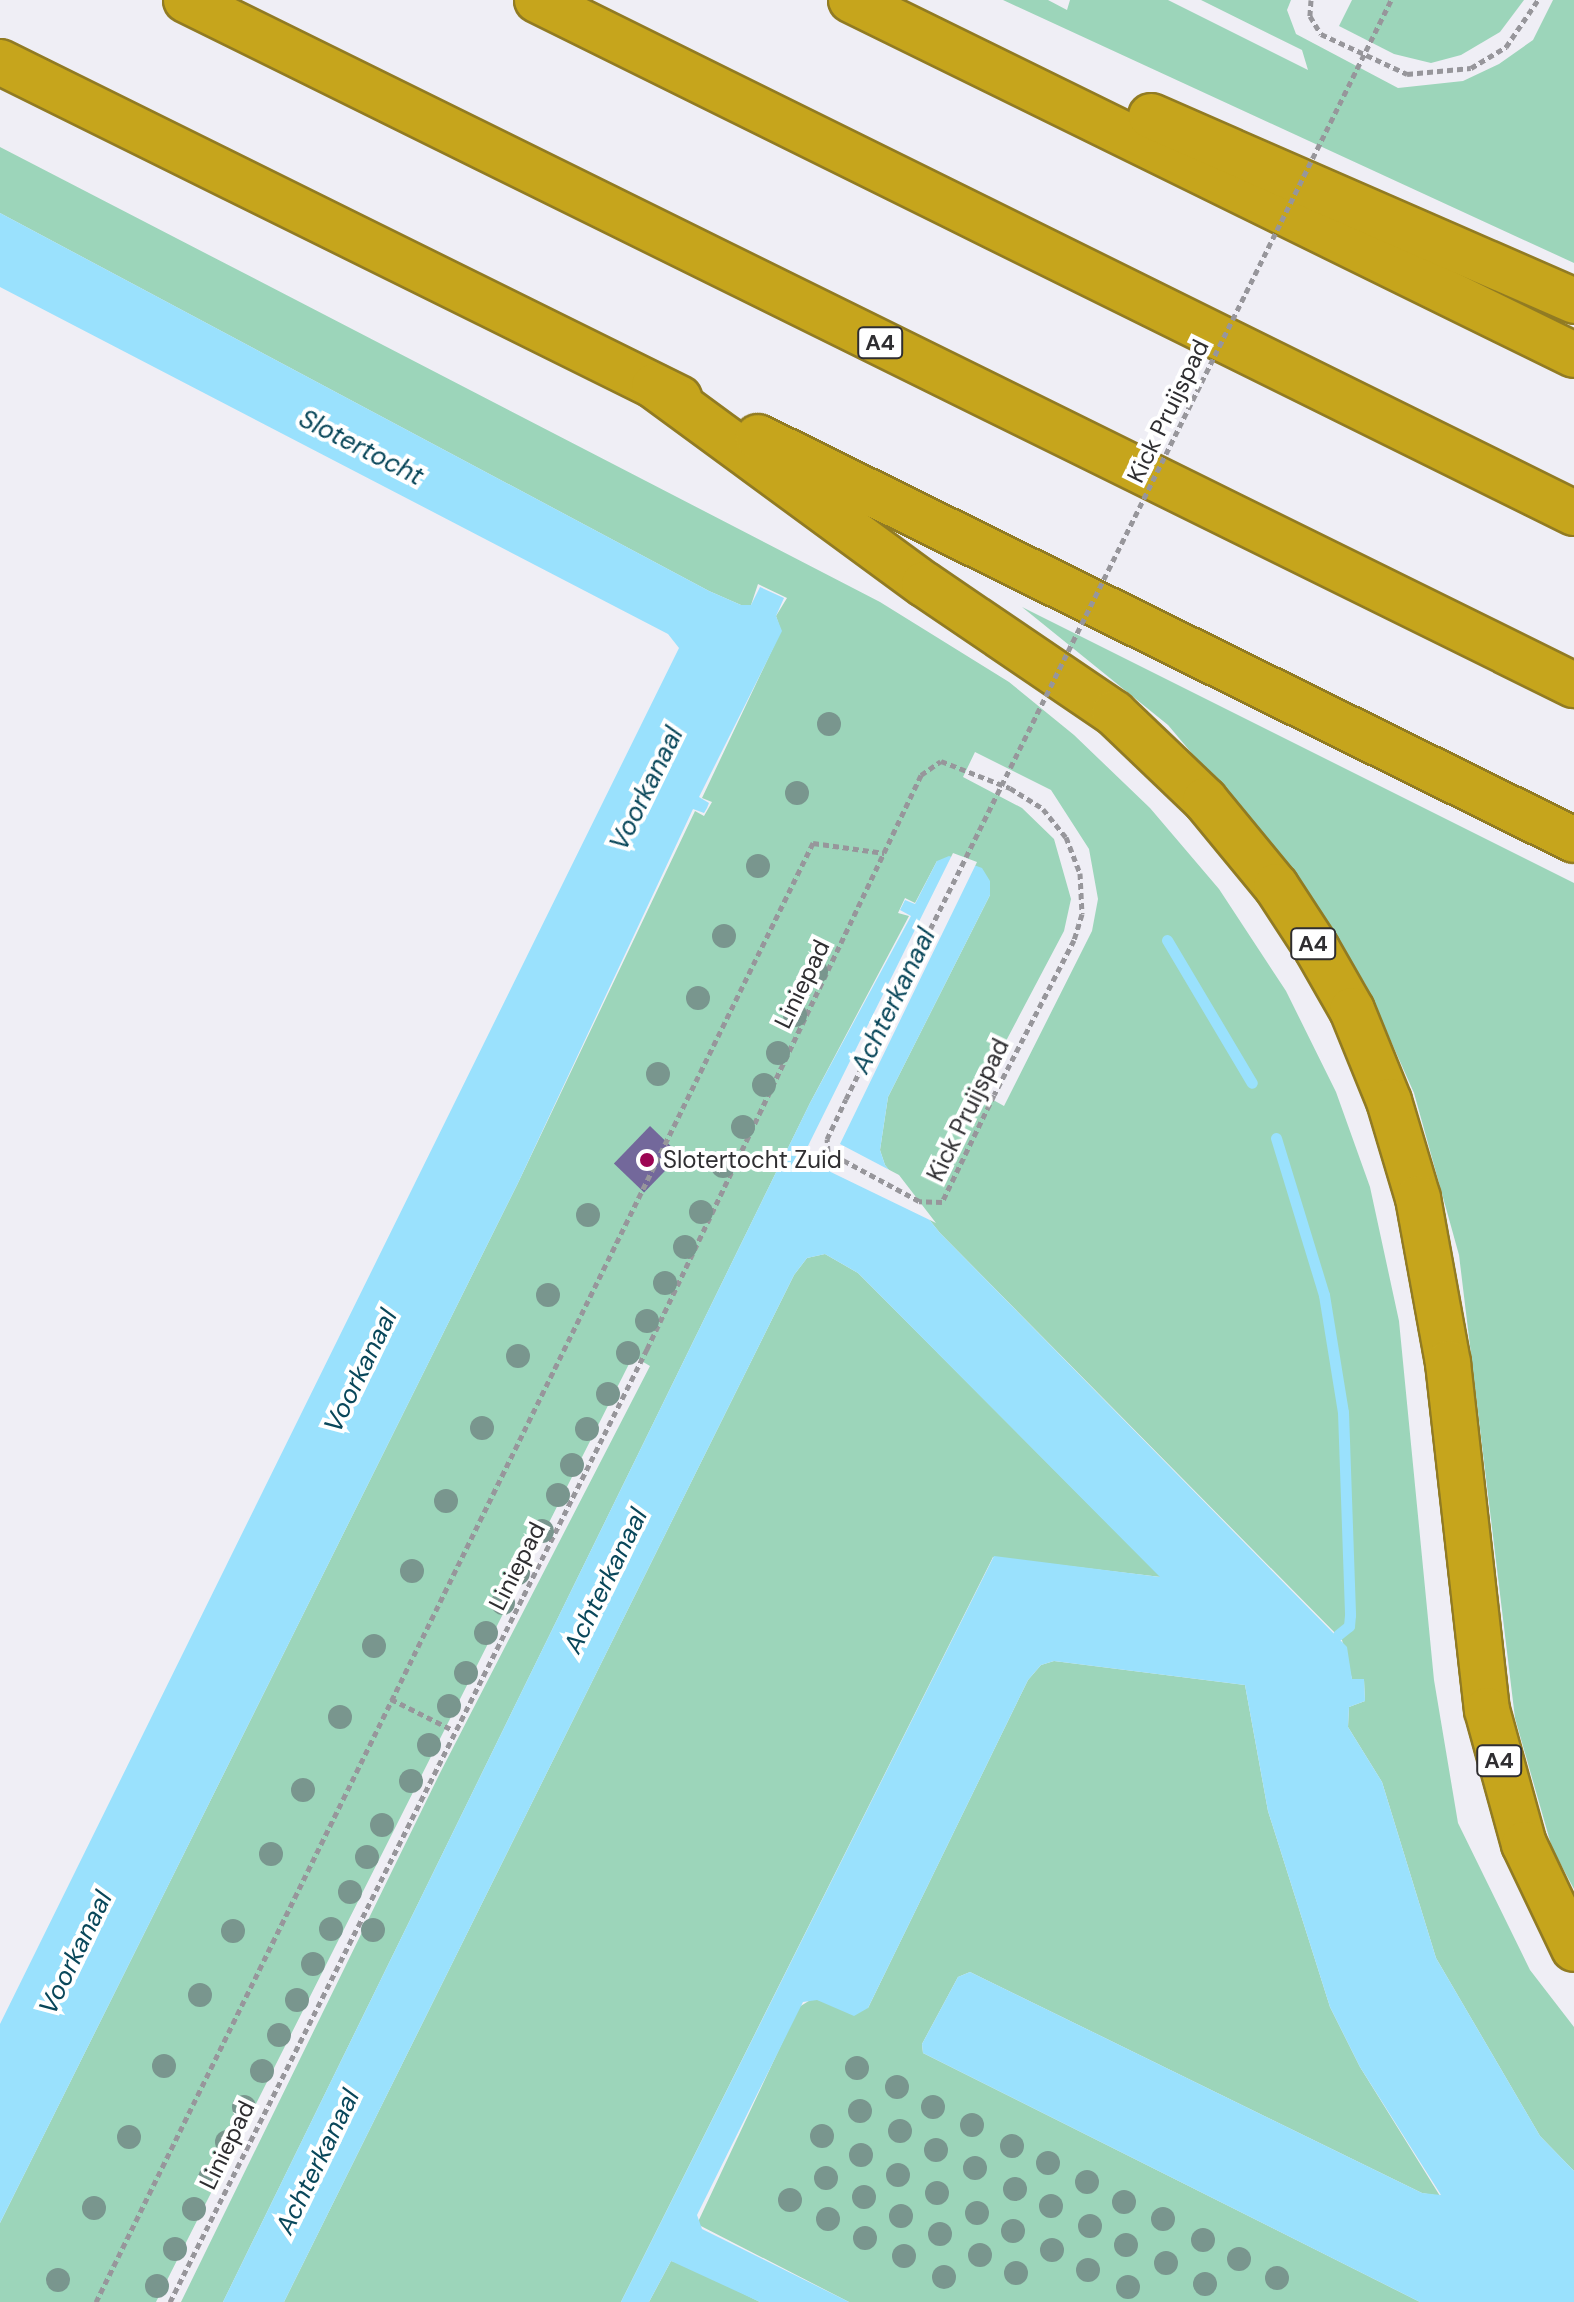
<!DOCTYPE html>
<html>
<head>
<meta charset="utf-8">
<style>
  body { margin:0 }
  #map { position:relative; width:1574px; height:2302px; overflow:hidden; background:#efeef5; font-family:"DM Sans",sans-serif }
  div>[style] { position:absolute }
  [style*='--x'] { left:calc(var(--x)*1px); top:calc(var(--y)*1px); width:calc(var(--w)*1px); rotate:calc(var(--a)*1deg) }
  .green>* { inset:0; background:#9cd5ba }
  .water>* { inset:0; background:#9ae1fd }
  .pier>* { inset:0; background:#efeef5 }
  .stream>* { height:11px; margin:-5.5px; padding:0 5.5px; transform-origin:5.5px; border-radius:5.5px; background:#9ae1fd }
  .building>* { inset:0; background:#73689b; transform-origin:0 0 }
  .path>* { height:5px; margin-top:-2.5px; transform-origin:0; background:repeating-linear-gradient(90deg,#97969b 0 6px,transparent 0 10px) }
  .roads { filter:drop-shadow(2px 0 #917b23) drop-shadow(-2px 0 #917b23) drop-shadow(0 2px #917b23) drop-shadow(0 -2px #917b23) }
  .highway>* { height:44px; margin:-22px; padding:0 22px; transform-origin:22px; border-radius:22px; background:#c6a51c }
  .path-bridge>* { height:5px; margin-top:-2.5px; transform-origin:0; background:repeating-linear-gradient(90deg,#97969b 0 6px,transparent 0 10px) }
  .trees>* { width:24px; height:24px; margin:-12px; border-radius:50%; background:#79968e }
  .dots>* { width:22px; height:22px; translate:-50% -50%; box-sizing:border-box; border:4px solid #fff; border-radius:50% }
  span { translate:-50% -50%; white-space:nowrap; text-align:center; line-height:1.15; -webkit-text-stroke:8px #fff; paint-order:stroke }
  .shield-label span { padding:2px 6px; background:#fff; border:2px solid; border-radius:6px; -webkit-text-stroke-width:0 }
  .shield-label { font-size:22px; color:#2f2e31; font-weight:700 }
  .street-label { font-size:24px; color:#2f2e31 }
  .poi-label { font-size:24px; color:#2f2e31 }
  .left { translate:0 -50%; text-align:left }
  .water-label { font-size:26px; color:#09475a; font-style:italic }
</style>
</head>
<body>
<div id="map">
  <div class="green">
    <div style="clip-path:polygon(1003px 0,1048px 0,1067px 10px,1070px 0,1168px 0,1308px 70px,1302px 50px,1201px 0,1291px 0,1287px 10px,1296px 34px,1398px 88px,1463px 81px,1499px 64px,1533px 40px,1553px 0,1574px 0,1574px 263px)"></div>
    <div style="clip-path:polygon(1352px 0,1524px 0,1500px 32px,1461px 55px,1431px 63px,1394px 54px,1339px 26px)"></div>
    <div style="clip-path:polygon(evenodd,0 147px,880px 602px,1009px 682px,1074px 735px,1150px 808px,1219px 889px,1286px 991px,1336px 1092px,1370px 1187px,1399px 1321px,1434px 1680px,1458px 1823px,1530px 1970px,1574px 2027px,1574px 2171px,1540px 2136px,1436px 1958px,1382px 1782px,1348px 1727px,1349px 1707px,1365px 1701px,1364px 1680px,1352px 1679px,1342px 1640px,940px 1233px,885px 1165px,880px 1150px,888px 1097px,990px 895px,937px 861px,915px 903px,905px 898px,898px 913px,909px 916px,810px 1103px,223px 2302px,181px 2302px,440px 1773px,650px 1366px,633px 1356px,156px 2302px,0 2302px,0 2223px,518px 1183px,695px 811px,704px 816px,712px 802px,702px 798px,781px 631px,776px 616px,787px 598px,758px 584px,751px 605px,741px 605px,709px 591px,0 213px,0 147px,975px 752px,1051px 790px,1089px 849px,1098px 899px,1092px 931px,1004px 1106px,979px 1092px,1064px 931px,1071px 899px,1054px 839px,1022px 808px,963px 777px,975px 752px)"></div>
    <div style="clip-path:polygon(1022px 607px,1574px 883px,1574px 1889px,1552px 1848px,1515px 1718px,1459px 1255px,1414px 1093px,1366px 985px,1303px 885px,1168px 725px)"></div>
    <div style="clip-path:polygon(825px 1254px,858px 1273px,1161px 1577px,993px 1557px,621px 2302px,284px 2302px,794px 1275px,807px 1258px)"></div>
    <div style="clip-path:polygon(1054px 1661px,1245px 1685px,1268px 1811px,1330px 2007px,1360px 2067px,1440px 2196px,1422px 2193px,970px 1972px,958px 1977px,922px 2044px,923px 2053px,1420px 2302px,849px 2302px,697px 2224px,799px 2007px,812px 1999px,868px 2008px,1028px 1680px,1041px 1665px)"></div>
    <div style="clip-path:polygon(671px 2261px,684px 2264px,760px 2302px,649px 2302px)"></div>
  </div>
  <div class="water">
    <div style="clip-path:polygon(0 213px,709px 591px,741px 605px,751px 605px,760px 587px,784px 598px,776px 616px,782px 631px,699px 797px,709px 803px,707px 808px,704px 813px,693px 809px,518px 1183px,0 2223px,0 2024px,679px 648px,668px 634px,0 287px)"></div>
    <div style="clip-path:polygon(949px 856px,982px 868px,990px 881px,990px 895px,888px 1097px,880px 1150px,885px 1165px,940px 1233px,1347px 1647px,1352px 1679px,1364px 1679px,1365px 1701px,1349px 1707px,1348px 1727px,1382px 1782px,1436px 1958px,1540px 2136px,1574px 2171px,1574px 2302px,1420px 2302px,923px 2053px,922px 2044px,958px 1977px,970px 1972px,1422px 2193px,1441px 2195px,1360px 2067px,1330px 2007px,1268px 1811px,1245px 1685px,1054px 1661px,1041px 1665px,1028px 1680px,868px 2008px,854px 2016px,817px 2000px,803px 2002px,697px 2215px,702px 2229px,849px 2302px,760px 2302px,671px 2261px,649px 2302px,621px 2302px,994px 1556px,1160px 1577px,858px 1273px,825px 1254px,807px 1258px,794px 1275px,284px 2302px,223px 2302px,810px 1103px,911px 916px,900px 910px,905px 900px,915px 904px,937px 861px)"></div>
  </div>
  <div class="pier">
    <div style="clip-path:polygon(953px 853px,977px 862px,840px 1144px,899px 1175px,936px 1223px,808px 1161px,805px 1152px)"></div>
  </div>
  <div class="stream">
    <div style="--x:1167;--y:940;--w:166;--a:59.3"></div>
    <div style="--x:1276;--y:1138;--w:164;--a:73"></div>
    <div style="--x:1324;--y:1295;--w:119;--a:80.8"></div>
    <div style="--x:1343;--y:1412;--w:203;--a:88"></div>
    <div style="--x:1350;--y:1615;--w:11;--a:95"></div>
    <div style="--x:1349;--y:1626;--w:14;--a:141"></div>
  </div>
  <div class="building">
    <div style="left:650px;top:1126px;width:42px;height:52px;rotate:44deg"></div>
  </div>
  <div class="path">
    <div style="--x:1311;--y:0;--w:16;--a:94"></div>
    <div style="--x:1310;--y:16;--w:21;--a:59"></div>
    <div style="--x:1321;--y:34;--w:95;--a:24.9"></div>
    <div style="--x:1407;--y:74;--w:64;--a:-5.4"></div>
    <div style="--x:1471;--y:68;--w:41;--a:-31"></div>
    <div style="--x:1506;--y:47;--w:57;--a:-55.8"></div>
    <div style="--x:391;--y:1699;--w:69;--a:26.6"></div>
    <div style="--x:96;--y:2302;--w:1626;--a:-63.83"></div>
    <div style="--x:813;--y:843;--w:72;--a:8"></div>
    <div style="--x:170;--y:2302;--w:1066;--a:-63.41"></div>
    <div style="--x:647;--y:1349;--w:636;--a:-64.48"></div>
    <div style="--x:921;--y:775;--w:24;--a:-35"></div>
    <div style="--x:941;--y:761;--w:74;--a:21.4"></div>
    <div style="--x:1010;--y:788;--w:39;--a:32"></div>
    <div style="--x:1043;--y:809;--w:36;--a:51"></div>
    <div style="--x:1066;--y:837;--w:39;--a:69"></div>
    <div style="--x:1080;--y:873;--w:41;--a:87.2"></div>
    <div style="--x:1082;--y:914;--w:27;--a:107"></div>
    <div style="--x:1074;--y:940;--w:174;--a:117.3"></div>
  </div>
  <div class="roads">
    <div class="highway">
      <div style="--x:186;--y:0;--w:1548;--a:26.27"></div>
      <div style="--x:537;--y:0;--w:1157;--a:26.32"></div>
      <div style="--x:851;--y:0;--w:805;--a:26.15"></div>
      <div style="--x:0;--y:62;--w:758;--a:26.33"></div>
      <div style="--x:1151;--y:116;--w:462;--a:23.6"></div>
      <div style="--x:654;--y:386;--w:335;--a:36.3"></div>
      <div style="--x:924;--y:584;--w:230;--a:34.2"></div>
      <div style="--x:1114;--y:713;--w:126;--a:43.7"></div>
      <div style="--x:1205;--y:800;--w:112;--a:50.5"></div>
      <div style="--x:1276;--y:886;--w:75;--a:56.9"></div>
      <div style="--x:1317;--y:949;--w:70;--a:60.2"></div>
      <div style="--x:1352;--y:1010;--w:98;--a:67.9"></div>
      <div style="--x:1389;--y:1101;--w:101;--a:73.4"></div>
      <div style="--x:1418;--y:1198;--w:168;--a:79.7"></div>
      <div style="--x:1448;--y:1363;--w:349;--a:83.6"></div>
      <div style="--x:1487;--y:1710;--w:139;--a:74.6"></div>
      <div style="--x:1524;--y:1844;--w:116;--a:64.5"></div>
      <div style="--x:758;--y:437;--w:910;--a:26.28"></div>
    </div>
  </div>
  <div class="path-bridge">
    <div style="--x:994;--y:1095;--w:119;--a:115.9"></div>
    <div style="--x:942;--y:1202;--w:23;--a:-178"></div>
    <div style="--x:919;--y:1201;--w:103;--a:-151.7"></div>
    <div style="--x:828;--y:1152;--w:13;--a:-94"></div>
    <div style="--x:827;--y:1139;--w:44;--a:-64.6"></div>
    <div style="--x:846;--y:1099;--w:1227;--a:-63.62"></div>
  </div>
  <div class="trees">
    <div style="left:829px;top:724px"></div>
    <div style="left:797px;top:793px"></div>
    <div style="left:758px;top:866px"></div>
    <div style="left:724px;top:936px"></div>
    <div style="left:816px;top:972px"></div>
    <div style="left:698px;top:998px"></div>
    <div style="left:795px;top:1015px"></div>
    <div style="left:778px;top:1053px"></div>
    <div style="left:658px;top:1074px"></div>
    <div style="left:764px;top:1085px"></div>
    <div style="left:743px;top:1127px"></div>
    <div style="left:723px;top:1166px"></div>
    <div style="left:701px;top:1212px"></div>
    <div style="left:588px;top:1215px"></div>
    <div style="left:685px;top:1247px"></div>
    <div style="left:665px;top:1283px"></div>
    <div style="left:548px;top:1295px"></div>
    <div style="left:647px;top:1321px"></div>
    <div style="left:628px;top:1353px"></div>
    <div style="left:518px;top:1356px"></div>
    <div style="left:608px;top:1394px"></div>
    <div style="left:482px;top:1428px"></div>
    <div style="left:587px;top:1429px"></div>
    <div style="left:572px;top:1465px"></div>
    <div style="left:558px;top:1495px"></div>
    <div style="left:446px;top:1501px"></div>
    <div style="left:542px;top:1531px"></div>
    <div style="left:412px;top:1571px"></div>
    <div style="left:518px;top:1573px"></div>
    <div style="left:503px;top:1603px"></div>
    <div style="left:486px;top:1633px"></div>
    <div style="left:374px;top:1646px"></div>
    <div style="left:466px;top:1673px"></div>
    <div style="left:449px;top:1706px"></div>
    <div style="left:340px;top:1717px"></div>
    <div style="left:429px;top:1745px"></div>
    <div style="left:411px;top:1781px"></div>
    <div style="left:303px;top:1790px"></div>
    <div style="left:382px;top:1825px"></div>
    <div style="left:271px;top:1854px"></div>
    <div style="left:367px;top:1857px"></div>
    <div style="left:350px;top:1892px"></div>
    <div style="left:331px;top:1929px"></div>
    <div style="left:373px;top:1930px"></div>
    <div style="left:233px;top:1931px"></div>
    <div style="left:313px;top:1964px"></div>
    <div style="left:200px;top:1995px"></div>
    <div style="left:297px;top:2000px"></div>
    <div style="left:279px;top:2035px"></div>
    <div style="left:164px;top:2066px"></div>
    <div style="left:857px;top:2068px"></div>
    <div style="left:262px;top:2071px"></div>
    <div style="left:897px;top:2087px"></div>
    <div style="left:244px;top:2107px"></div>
    <div style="left:933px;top:2107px"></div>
    <div style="left:860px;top:2111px"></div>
    <div style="left:972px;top:2125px"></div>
    <div style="left:900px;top:2131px"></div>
    <div style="left:822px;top:2136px"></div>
    <div style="left:129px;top:2137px"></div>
    <div style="left:227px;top:2142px"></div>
    <div style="left:1012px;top:2146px"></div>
    <div style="left:936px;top:2150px"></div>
    <div style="left:861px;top:2155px"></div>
    <div style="left:1048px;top:2163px"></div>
    <div style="left:975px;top:2168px"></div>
    <div style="left:898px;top:2175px"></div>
    <div style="left:210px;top:2178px"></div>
    <div style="left:826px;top:2178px"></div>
    <div style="left:1087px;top:2182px"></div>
    <div style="left:1015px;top:2189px"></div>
    <div style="left:937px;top:2193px"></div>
    <div style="left:864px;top:2197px"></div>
    <div style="left:790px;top:2200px"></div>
    <div style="left:1124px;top:2202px"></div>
    <div style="left:1051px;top:2206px"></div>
    <div style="left:94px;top:2208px"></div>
    <div style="left:194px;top:2209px"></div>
    <div style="left:977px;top:2213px"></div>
    <div style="left:901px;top:2216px"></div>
    <div style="left:828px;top:2219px"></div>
    <div style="left:1163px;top:2219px"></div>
    <div style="left:1090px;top:2226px"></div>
    <div style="left:1013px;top:2231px"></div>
    <div style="left:940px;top:2234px"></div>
    <div style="left:865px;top:2238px"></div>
    <div style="left:1203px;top:2240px"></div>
    <div style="left:1126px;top:2245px"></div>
    <div style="left:175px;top:2249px"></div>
    <div style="left:1052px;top:2250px"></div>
    <div style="left:980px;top:2255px"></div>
    <div style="left:904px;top:2256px"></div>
    <div style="left:1239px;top:2259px"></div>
    <div style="left:1166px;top:2263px"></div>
    <div style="left:1088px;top:2270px"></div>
    <div style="left:1016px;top:2273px"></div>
    <div style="left:944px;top:2277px"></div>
    <div style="left:1277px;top:2278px"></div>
    <div style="left:58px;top:2280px"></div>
    <div style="left:1205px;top:2284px"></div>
    <div style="left:157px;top:2286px"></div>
    <div style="left:1128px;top:2287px"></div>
  </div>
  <div class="dots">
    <div style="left:647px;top:1160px;background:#9c0553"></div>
  </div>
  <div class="shield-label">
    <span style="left:880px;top:343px">A4</span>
    <span style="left:1313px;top:944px">A4</span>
    <span style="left:1499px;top:1761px">A4</span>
  </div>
  <div class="street-label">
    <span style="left:1168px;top:411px;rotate:-64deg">Kick Pruijspad</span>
    <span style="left:802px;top:984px;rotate:-64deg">Liniepad</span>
    <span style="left:968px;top:1110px;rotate:-64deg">Kick Pruijspad</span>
    <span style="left:517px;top:1566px;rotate:-63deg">Liniepad</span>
    <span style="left:227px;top:2145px;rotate:-64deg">Liniepad</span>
  </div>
  <div class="poi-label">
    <span class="left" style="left:663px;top:1160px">Slotertocht Zuid</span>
  </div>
  <div class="water-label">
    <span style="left:361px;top:448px;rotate:27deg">Slotertocht</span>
    <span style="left:647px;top:789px;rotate:-64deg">Voorkanaal</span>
    <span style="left:894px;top:1001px;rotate:-64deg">Achterkanaal</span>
    <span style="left:361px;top:1371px;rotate:-64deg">Voorkanaal</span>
    <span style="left:606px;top:1581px;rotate:-64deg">Achterkanaal</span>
    <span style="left:76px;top:1953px;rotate:-64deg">Voorkanaal</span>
    <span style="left:318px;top:2162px;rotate:-64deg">Achterkanaal</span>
  </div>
</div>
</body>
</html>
